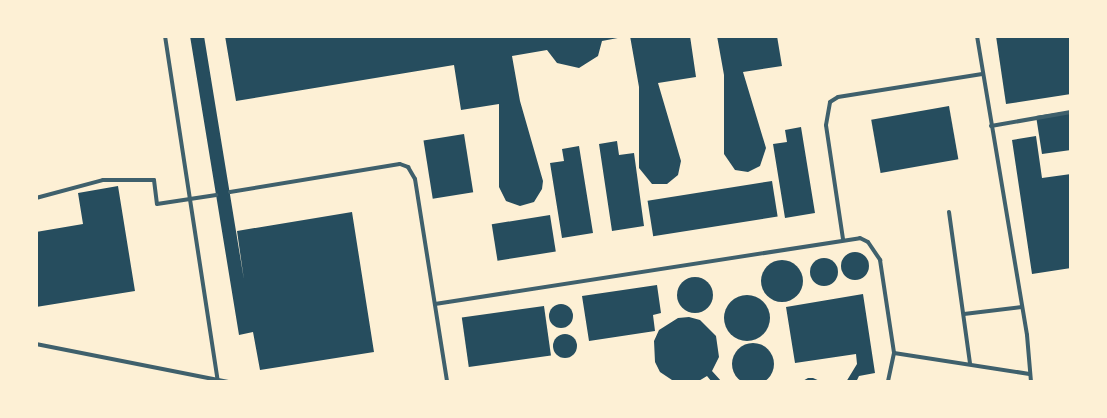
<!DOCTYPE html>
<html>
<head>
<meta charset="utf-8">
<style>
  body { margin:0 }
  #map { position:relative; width:1107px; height:418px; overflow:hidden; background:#fdf0d5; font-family:Karla,sans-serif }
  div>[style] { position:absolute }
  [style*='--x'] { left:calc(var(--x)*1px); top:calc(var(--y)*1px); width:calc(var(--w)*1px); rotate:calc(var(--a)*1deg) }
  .building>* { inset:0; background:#264d5e; transform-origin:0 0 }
  .round { border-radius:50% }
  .service>* { height:4px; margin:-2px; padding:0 2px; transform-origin:2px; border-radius:2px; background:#3f606c }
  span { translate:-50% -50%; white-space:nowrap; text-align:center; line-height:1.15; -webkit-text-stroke:4.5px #fdf0d5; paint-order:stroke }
  .frame { position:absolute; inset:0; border:38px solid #fdf0d5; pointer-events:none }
</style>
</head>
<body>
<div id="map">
  <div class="building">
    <div style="clip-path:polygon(190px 36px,204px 36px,244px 280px,237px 231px,352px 212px,374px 352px,260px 370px,253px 332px,239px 335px)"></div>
    <div style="clip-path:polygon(225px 36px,623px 36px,623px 37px,602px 41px,598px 56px,579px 68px,557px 63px,547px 50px,512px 56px,520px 101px,543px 181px,542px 189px,534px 202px,520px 206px,506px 201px,499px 187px,499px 104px,461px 110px,454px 65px,236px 101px)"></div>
    <div style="clip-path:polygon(630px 36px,690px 36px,696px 77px,658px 83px,681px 161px,678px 175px,667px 184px,652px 184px,639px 168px,639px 87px)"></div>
    <div style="clip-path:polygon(717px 36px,777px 36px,782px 66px,743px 72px,766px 148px,760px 166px,748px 172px,735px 170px,724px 154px,724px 75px)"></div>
    <div style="clip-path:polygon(996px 36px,1071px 36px,1071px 94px,1006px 104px)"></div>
    <div style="left:949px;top:106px;width:54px;height:79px;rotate:80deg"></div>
    <div style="clip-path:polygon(1071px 111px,1071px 150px,1042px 154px,1036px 116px)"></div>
    <div style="clip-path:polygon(801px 127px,815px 213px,785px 218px,773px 144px,787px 142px,785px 130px)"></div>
    <div style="left:464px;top:134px;width:59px;height:41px;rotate:81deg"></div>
    <div style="clip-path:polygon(1036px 136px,1042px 178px,1071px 174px,1071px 268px,1032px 274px,1012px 140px)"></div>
    <div style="clip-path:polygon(617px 141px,619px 155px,634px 153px,644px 226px,612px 231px,599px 144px)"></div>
    <div style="clip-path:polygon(579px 146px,593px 233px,562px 238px,550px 163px,564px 161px,562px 149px)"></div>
    <div style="left:772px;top:181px;width:36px;height:126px;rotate:81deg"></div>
    <div style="clip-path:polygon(118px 186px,135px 291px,36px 307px,36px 232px,83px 224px,78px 193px)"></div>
    <div style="left:550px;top:215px;width:37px;height:59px;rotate:81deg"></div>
    <div class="round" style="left:841px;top:252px;width:28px;height:28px"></div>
    <div class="round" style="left:810px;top:258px;width:28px;height:28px"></div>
    <div class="round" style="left:761px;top:260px;width:42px;height:42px"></div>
    <div class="round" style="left:677px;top:277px;width:36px;height:36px"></div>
    <div style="clip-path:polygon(657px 285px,661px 313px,653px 315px,655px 331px,589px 341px,582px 296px)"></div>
    <div style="clip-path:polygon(863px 294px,875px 373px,859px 376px,856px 382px,846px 382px,857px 364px,856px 354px,795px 363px,786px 307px)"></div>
    <div class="round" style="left:724px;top:295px;width:46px;height:46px"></div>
    <div class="round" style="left:549px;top:304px;width:24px;height:24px"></div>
    <div style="left:544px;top:306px;width:50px;height:83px;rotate:82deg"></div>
    <div style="clip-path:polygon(689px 317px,700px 320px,716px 336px,719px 357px,712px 371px,722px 382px,712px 382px,707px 376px,697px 382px,675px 382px,660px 372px,655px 362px,654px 341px,659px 330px,678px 318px)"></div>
    <div class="round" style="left:553px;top:334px;width:24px;height:24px"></div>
    <div class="round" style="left:732px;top:343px;width:42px;height:42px"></div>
    <div style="clip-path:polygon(808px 378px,813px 378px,822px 382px,801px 382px)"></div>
  </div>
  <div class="service">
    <div style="--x:165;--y:36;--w:350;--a:81.3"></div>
    <div style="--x:977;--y:36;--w:303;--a:80.5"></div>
    <div style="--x:1027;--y:335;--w:47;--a:85.1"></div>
    <div style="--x:991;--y:126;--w:81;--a:-9.9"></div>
    <div style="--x:230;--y:192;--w:172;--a:-9.4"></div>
    <div style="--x:400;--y:164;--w:9;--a:21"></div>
    <div style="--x:408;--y:167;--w:14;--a:60"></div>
    <div style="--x:415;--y:179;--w:206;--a:81"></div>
    <div style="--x:36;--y:198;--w:69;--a:-15"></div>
    <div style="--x:103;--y:180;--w:51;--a:0"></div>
    <div style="--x:154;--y:180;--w:24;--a:83"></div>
    <div style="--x:157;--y:204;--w:60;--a:-8.7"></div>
    <div style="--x:949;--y:212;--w:153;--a:82.1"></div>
    <div style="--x:843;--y:239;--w:115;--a:-98.5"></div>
    <div style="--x:826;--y:125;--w:23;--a:-80"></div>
    <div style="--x:830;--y:102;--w:9;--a:-32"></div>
    <div style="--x:838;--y:97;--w:146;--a:-9.1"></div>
    <div style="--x:435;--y:304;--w:430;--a:-8.8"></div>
    <div style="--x:860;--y:238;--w:9;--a:27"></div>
    <div style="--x:868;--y:242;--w:22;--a:56"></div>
    <div style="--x:880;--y:260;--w:94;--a:81.4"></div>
    <div style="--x:894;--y:353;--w:30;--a:102"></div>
    <div style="--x:964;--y:314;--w:58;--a:-6.9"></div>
    <div style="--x:36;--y:344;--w:196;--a:11.2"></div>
    <div style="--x:894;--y:353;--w:137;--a:8.8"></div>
  </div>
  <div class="frame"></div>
</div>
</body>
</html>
